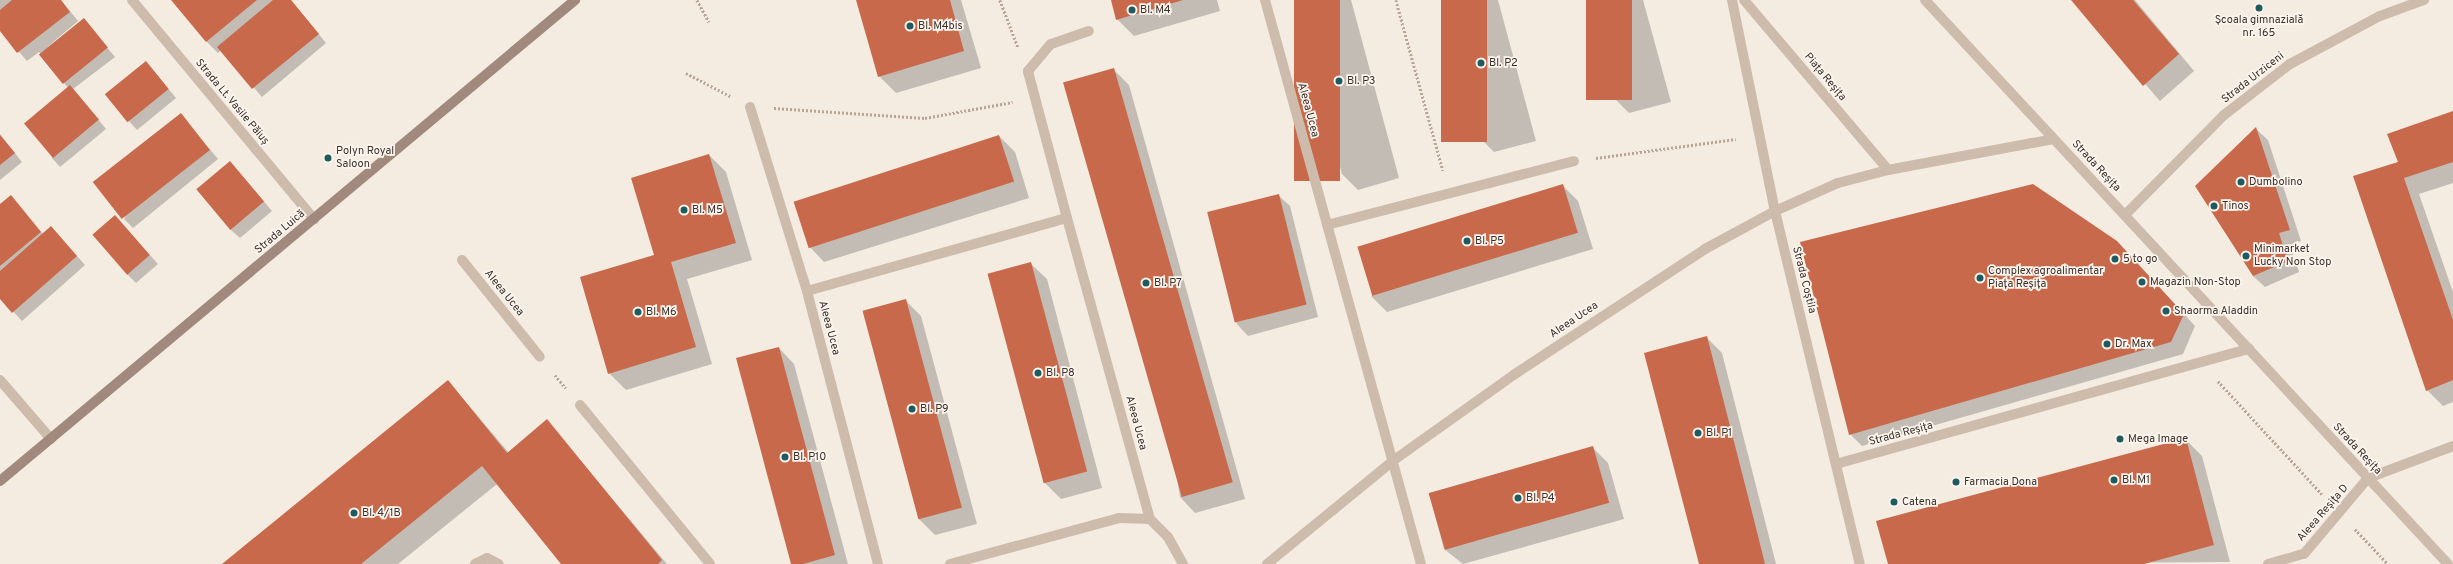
<!DOCTYPE html>
<html>
<head>
<meta charset="utf-8">
<style>
  body { margin:0 }
  #map { position:relative; width:2453px; height:564px; overflow:hidden; background:#f4ebe1; font-family:Overpass,sans-serif }
  div>[style] { position:absolute }
  [style*='--x'] { left:calc(var(--x)*1px); top:calc(var(--y)*1px); width:calc(var(--w)*1px); rotate:calc(var(--a)*1deg) }
  .shadow>* { inset:0; background:#0003 }
  .building>* { inset:0; background:#c8694b; transform-origin:0 0 }
  .path>* { height:2.5px; margin-top:-1.25px; transform-origin:0; background:repeating-linear-gradient(90deg,#b9a596 0 2px,transparent 0 4px) }
  .service>* { height:10px; margin:-5px; padding:0 5px; transform-origin:5px; border-radius:5px; background:#cdbbac }
  .minor>* { height:10px; margin:-5px; padding:0 5px; transform-origin:5px; border-radius:5px; background:#cdbbac }
  .tertiary>* { height:10px; margin:-5px; padding:0 5px; transform-origin:5px; border-radius:5px; background:#cdbbac }
  .secondary>* { height:10px; margin:-5px; padding:0 5px; transform-origin:5px; border-radius:5px; background:#a18a7d }
  .dots>* { width:11px; height:11px; translate:-50% -50%; box-sizing:border-box; border:2px solid #fbf5ee; border-radius:50% }
  span { translate:-50% -50%; white-space:nowrap; text-align:center; line-height:1.15; -webkit-text-stroke:3.5px #fbf5ee; paint-order:stroke }
  .poi-label { font-size:11px; color:#3b302b }
  .left { translate:0 -50%; text-align:left }
  .street-label { font-size:11px; color:#3b302b }
</style>
</head>
<body>
<div id="map">
  <div class="shadow">
    <div style="clip-path:polygon(0 0,61px 0,78px 21px,46px 48px,84px 20px,115px 57px,73px 89px,106px 129px,60px 167px,52px 158px,68px 88px,39px 52px,27px 61px,0 30px)"></div>
    <div style="clip-path:polygon(173px 0,291px 0,326px 43px,262px 97px,221px 50px,218px 53px,206px 41px)"></div>
    <div style="clip-path:polygon(857px 0,961px 0,981px 68px,896px 93px,879px 76px)"></div>
    <div style="clip-path:polygon(1112px 0,1217px 0,1220px 11px,1134px 36px,1117px 19px)"></div>
    <div style="clip-path:polygon(1295px 0,1351px 0,1399px 178px,1358px 190px,1342px 174px)"></div>
    <div style="clip-path:polygon(1442px 0,1498px 0,1536px 141px,1494px 152px,1478px 136px)"></div>
    <div style="clip-path:polygon(1587px 0,1643px 0,1671px 102px,1629px 113px,1613px 97px)"></div>
    <div style="clip-path:polygon(2072px 0,2135px 0,2194px 71px,2160px 101px)"></div>
    <div style="clip-path:polygon(1113px 69px,1129px 85px,1245px 499px,1195px 513px,1180px 497px)"></div>
    <div style="clip-path:polygon(154px 71px,176px 98px,137px 130px,129px 121px)"></div>
    <div style="clip-path:polygon(2453px 112px,2453px 183px,2419px 194px,2453px 292px,2453px 402px,2443px 406px,2427px 390px,2399px 162px)"></div>
    <div style="clip-path:polygon(181px 115px,218px 159px,133px 228px,124px 219px)"></div>
    <div style="clip-path:polygon(2256px 129px,2268px 140px,2301px 241px,2290px 245px,2299px 272px,2265px 287px,2253px 276px)"></div>
    <div style="clip-path:polygon(0 134px,22px 162px,0 180px)"></div>
    <div style="clip-path:polygon(999px 136px,1015px 152px,1029px 198px,824px 262px,809px 246px)"></div>
    <div style="clip-path:polygon(709px 155px,726px 172px,752px 260px,687px 279px,712px 364px,626px 390px,609px 373px,655px 256px)"></div>
    <div style="clip-path:polygon(238px 171px,272px 211px,240px 238px,231px 230px)"></div>
    <div style="clip-path:polygon(1562px 185px,1578px 201px,1593px 249px,1387px 312px,1371px 296px)"></div>
    <div style="clip-path:polygon(1278px 195px,1290px 206px,1318px 317px,1248px 336px,1237px 324px,1208px 213px)"></div>
    <div style="clip-path:polygon(11px 196px,43px 234px,59px 236px,85px 265px,22px 321px,0 297px,0 205px)"></div>
    <div style="clip-path:polygon(115px 216px,158px 264px,136px 283px,127px 274px)"></div>
    <div style="clip-path:polygon(2128px 254px,2195px 326px,2183px 354px,1862px 446px,1850px 434px)"></div>
    <div style="clip-path:polygon(1031px 264px,1047px 279px,1102px 488px,1061px 499px,1045px 483px,989px 275px)"></div>
    <div style="clip-path:polygon(905px 300px,921px 316px,977px 524px,935px 535px,919px 519px,864px 312px)"></div>
    <div style="clip-path:polygon(1706px 337px,1722px 353px,1776px 564px,1700px 564px)"></div>
    <div style="clip-path:polygon(779px 348px,794px 364px,848px 564px,792px 564px)"></div>
    <div style="clip-path:polygon(448px 381px,509px 453px,547px 421px,667px 564px,563px 564px,497px 484px,398px 564px,224px 564px)"></div>
    <div style="clip-path:polygon(2185px 439px,2202px 456px,2230px 562px,1889px 564px)"></div>
    <div style="clip-path:polygon(1592px 447px,1608px 463px,1624px 519px,1463px 564px,1444px 549px,1429px 493px)"></div>
  </div>
  <div class="building">
    <div style="clip-path:polygon(12px 0,61px 0,70px 12px,17px 53px,0 31px,0 10px)"></div>
    <div style="clip-path:polygon(171px 0,257px 0,206px 42px)"></div>
    <div style="clip-path:polygon(273px 0,291px 0,319px 34px,252px 89px,217px 47px)"></div>
    <div style="clip-path:polygon(856px 0,950px 0,964px 51px,878px 77px)"></div>
    <div style="clip-path:polygon(1111px 0,1183px 0,1116px 20px)"></div>
    <div style="left:1294px;top:0;width:46px;height:181px"></div>
    <div style="left:1441px;top:0;width:46px;height:142px"></div>
    <div style="left:1586px;top:0;width:46px;height:100px"></div>
    <div style="clip-path:polygon(2071px 0,2133px 0,2179px 54px,2143px 86px)"></div>
    <div style="left:84px;top:18px;width:38px;height:58px;rotate:51deg"></div>
    <div style="left:146px;top:61px;width:36px;height:53px;rotate:51deg"></div>
    <div style="left:1114px;top:68px;width:431px;height:53px;rotate:74deg"></div>
    <div style="left:70px;top:85px;width:45px;height:60px;rotate:50deg"></div>
    <div style="clip-path:polygon(2453px 111px,2453px 162px,2404px 178px,2453px 320px,2453px 380px,2426px 391px,2353px 176px,2398px 162px,2387px 134px)"></div>
    <div style="left:181px;top:113px;width:47px;height:112px;rotate:52deg"></div>
    <div style="clip-path:polygon(2256px 127px,2290px 230px,2279px 233px,2288px 261px,2253px 276px,2195px 186px)"></div>
    <div style="clip-path:polygon(0 135px,15px 153px,0 165px)"></div>
    <div style="left:999px;top:135px;width:49px;height:216px;rotate:72deg"></div>
    <div style="clip-path:polygon(709px 154px,736px 243px,671px 262px,696px 347px,608px 374px,580px 277px,654px 255px,631px 178px)"></div>
    <div style="left:230px;top:161px;width:53px;height:44px;rotate:50deg"></div>
    <div style="left:1563px;top:184px;width:51px;height:215px;rotate:73deg"></div>
    <div style="clip-path:polygon(2033px 184px,2117px 241px,2184px 314px,2171px 342px,1849px 435px,1800px 242px)"></div>
    <div style="left:1279px;top:194px;width:114px;height:74px;rotate:76deg"></div>
    <div style="clip-path:polygon(11px 195px,41px 232px,0 266px,0 204px)"></div>
    <div style="left:115px;top:215px;width:53px;height:30px;rotate:49deg"></div>
    <div style="clip-path:polygon(51px 226px,77px 256px,12px 313px,0 299px,0 271px)"></div>
    <div style="left:1031px;top:262px;width:217px;height:45px;rotate:75deg"></div>
    <div style="left:906px;top:299px;width:216px;height:45px;rotate:75deg"></div>
    <div style="clip-path:polygon(1707px 336px,1752px 512px,1765px 564px,1699px 564px,1644px 353px)"></div>
    <div style="clip-path:polygon(779px 347px,835px 555px,803px 564px,791px 564px,736px 358px)"></div>
    <div style="clip-path:polygon(448px 380px,507px 453px,547px 419px,662px 560px,658px 564px,561px 564px,482px 466px,361px 564px,222px 564px)"></div>
    <div style="clip-path:polygon(2186px 438px,2214px 545px,2144px 564px,1888px 564px,1876px 521px)"></div>
    <div style="left:1593px;top:446px;width:59px;height:171px;rotate:74deg"></div>
  </div>
  <div class="path">
    <div style="--x:697;--y:0;--w:25;--a:61"></div>
    <div style="--x:1000;--y:0;--w:50;--a:69"></div>
    <div style="--x:1396;--y:0;--w:177;--a:74.6"></div>
    <div style="--x:686;--y:73;--w:50;--a:27.6"></div>
    <div style="--x:774;--y:108;--w:151;--a:3.8"></div>
    <div style="--x:925;--y:118;--w:89;--a:-10.3"></div>
    <div style="--x:1596;--y:158;--w:141;--a:-7.7"></div>
    <div style="--x:555;--y:375;--w:17;--a:50"></div>
    <div style="--x:2218;--y:381;--w:155;--a:47.4"></div>
    <div style="--x:2355;--y:529;--w:48;--a:46.7"></div>
  </div>
  <div class="service">
    <div style="--x:750;--y:107;--w:193;--a:72.8"></div>
    <div style="--x:462;--y:260;--w:124;--a:51.2"></div>
  </div>
  <div class="minor">
    <div style="--x:132;--y:0;--w:285;--a:50.3"></div>
    <div style="--x:1265;--y:0;--w:585;--a:74.54"></div>
    <div style="--x:1732;--y:0;--w:215;--a:78.5"></div>
    <div style="--x:1775;--y:211;--w:363;--a:76.5"></div>
    <div style="--x:1744;--y:0;--w:223;--a:49.7"></div>
    <div style="--x:2125;--y:215;--w:141;--a:-45.3"></div>
    <div style="--x:2224;--y:115;--w:83;--a:-37.7"></div>
    <div style="--x:2290;--y:64;--w:102;--a:-28.1"></div>
    <div style="--x:2380;--y:16;--w:47;--a:-20"></div>
    <div style="--x:1067;--y:218;--w:152;--a:-104.9"></div>
    <div style="--x:1028;--y:71;--w:35;--a:-50"></div>
    <div style="--x:1051;--y:44;--w:40;--a:-18.9"></div>
    <div style="--x:1327;--y:225;--w:255;--a:-14.5"></div>
    <div style="--x:0;--y:380;--w:78;--a:49.2"></div>
    <div style="--x:580;--y:405;--w:205;--a:50.7"></div>
    <div style="--x:1836;--y:464;--w:429;--a:-15.6"></div>
    <div style="--x:475;--y:564;--w:13;--a:-27"></div>
    <div style="--x:487;--y:558;--w:13;--a:27"></div>
    <div style="--x:878;--y:564;--w:282;--a:-104.6"></div>
    <div style="--x:807;--y:291;--w:270;--a:-15.7"></div>
    <div style="--x:1067;--y:218;--w:312;--a:74.6"></div>
    <div style="--x:1150;--y:519;--w:25;--a:45"></div>
    <div style="--x:1168;--y:537;--w:31;--a:61"></div>
    <div style="--x:950;--y:564;--w:175;--a:-15.2"></div>
    <div style="--x:1119;--y:518;--w:31;--a:2"></div>
    <div style="--x:1267;--y:564;--w:164;--a:-39.3"></div>
    <div style="--x:1394;--y:460;--w:148;--a:-35.4"></div>
    <div style="--x:1515;--y:374;--w:227;--a:-33.3"></div>
    <div style="--x:1705;--y:249;--w:80;--a:-28.5"></div>
    <div style="--x:1775;--y:211;--w:69;--a:-24"></div>
    <div style="--x:1838;--y:183;--w:52;--a:-14.6"></div>
    <div style="--x:1888;--y:170;--w:168;--a:-10.6"></div>
    <div style="--x:2268;--y:564;--w:37;--a:-16"></div>
    <div style="--x:2304;--y:554;--w:99;--a:-49.9"></div>
    <div style="--x:2368;--y:478;--w:91;--a:-20.6"></div>
  </div>
  <div class="tertiary">
    <div style="--x:1925;--y:0;--w:769;--a:47.16"></div>
  </div>
  <div class="secondary">
    <div style="--x:0;--y:481;--w:750;--a:-39.91"></div>
  </div>
  <div class="dots">
    <div style="left:2259px;top:8px;background:#1f5a5e"></div>
    <div style="left:1132px;top:10px;background:#1f5a5e"></div>
    <div style="left:910px;top:26px;background:#1f5a5e"></div>
    <div style="left:1481px;top:63px;background:#1f5a5e"></div>
    <div style="left:1339px;top:81px;background:#1f5a5e"></div>
    <div style="left:328px;top:158px;background:#1f5a5e"></div>
    <div style="left:2241px;top:182px;background:#1f5a5e"></div>
    <div style="left:2214px;top:206px;background:#1f5a5e"></div>
    <div style="left:684px;top:210px;background:#1f5a5e"></div>
    <div style="left:1467px;top:241px;background:#1f5a5e"></div>
    <div style="left:2246px;top:256px;background:#1f5a5e"></div>
    <div style="left:2115px;top:259px;background:#1f5a5e"></div>
    <div style="left:1980px;top:278px;background:#1f5a5e"></div>
    <div style="left:2142px;top:282px;background:#1f5a5e"></div>
    <div style="left:1146px;top:283px;background:#1f5a5e"></div>
    <div style="left:2166px;top:311px;background:#1f5a5e"></div>
    <div style="left:638px;top:312px;background:#1f5a5e"></div>
    <div style="left:2107px;top:344px;background:#1f5a5e"></div>
    <div style="left:1038px;top:373px;background:#1f5a5e"></div>
    <div style="left:912px;top:409px;background:#1f5a5e"></div>
    <div style="left:1698px;top:433px;background:#1f5a5e"></div>
    <div style="left:2120px;top:439px;background:#1f5a5e"></div>
    <div style="left:785px;top:457px;background:#1f5a5e"></div>
    <div style="left:2114px;top:480px;background:#1f5a5e"></div>
    <div style="left:1956px;top:482px;background:#1f5a5e"></div>
    <div style="left:1518px;top:498px;background:#1f5a5e"></div>
    <div style="left:1894px;top:502px;background:#1f5a5e"></div>
    <div style="left:354px;top:513px;background:#1f5a5e"></div>
  </div>
  <div class="poi-label">
    <span class="left" style="left:1140px;top:10px">Bl. M4</span>
    <span style="left:2259px;top:27px">Școala gimnazială<br>nr. 165</span>
    <span class="left" style="left:918px;top:26px">Bl. M4bis</span>
    <span class="left" style="left:1489px;top:63px">Bl. P2</span>
    <span class="left" style="left:1347px;top:81px">Bl. P3</span>
    <span class="left" style="left:336px;top:158px">Polyn Royal<br>Saloon</span>
    <span class="left" style="left:2249px;top:182px">Dumbolino</span>
    <span class="left" style="left:2222px;top:206px">Tinos</span>
    <span class="left" style="left:692px;top:210px">Bl. M5</span>
    <span class="left" style="left:1475px;top:241px">Bl. P5</span>
    <span class="left" style="left:2254px;top:256px">Minimarket<br>Lucky Non Stop</span>
    <span class="left" style="left:2123px;top:259px">5 to go</span>
    <span class="left" style="left:1988px;top:278px">Complex agroalimentar<br>Piața Reșița</span>
    <span class="left" style="left:2150px;top:282px">Magazin Non-Stop</span>
    <span class="left" style="left:1154px;top:283px">Bl. P7</span>
    <span class="left" style="left:2174px;top:311px">Shaorma Aladdin</span>
    <span class="left" style="left:646px;top:312px">Bl. M6</span>
    <span class="left" style="left:2115px;top:344px">Dr. Max</span>
    <span class="left" style="left:1046px;top:373px">Bl. P8</span>
    <span class="left" style="left:920px;top:409px">Bl. P9</span>
    <span class="left" style="left:1706px;top:433px">Bl. P1</span>
    <span class="left" style="left:2128px;top:439px">Mega Image</span>
    <span class="left" style="left:793px;top:457px">Bl. P10</span>
    <span class="left" style="left:2122px;top:480px">Bl. M1</span>
    <span class="left" style="left:1964px;top:482px">Farmacia Dona</span>
    <span class="left" style="left:1526px;top:498px">Bl. P4</span>
    <span class="left" style="left:1902px;top:502px">Catena</span>
    <span class="left" style="left:362px;top:513px">Bl. 4/1B</span>
  </div>
  <div class="street-label">
    <span style="left:1825px;top:77px;rotate:50deg">Piața Reșița</span>
    <span style="left:2253px;top:78px;rotate:-38deg">Strada Urziceni</span>
    <span style="left:232px;top:102px;rotate:50deg">Strada Lt. Vasile Păiuș</span>
    <span style="left:1308px;top:110px;rotate:75deg">Aleea Ucea</span>
    <span style="left:2096px;top:166px;rotate:47deg">Strada Reșița</span>
    <span style="left:280px;top:232px;rotate:-40deg">Strada Luică</span>
    <span style="left:1804px;top:280px;rotate:76deg">Strada Coștila</span>
    <span style="left:504px;top:293px;rotate:51deg">Aleea Ucea</span>
    <span style="left:1574px;top:320px;rotate:-34deg">Aleea Ucea</span>
    <span style="left:829px;top:328px;rotate:75deg">Aleea Ucea</span>
    <span style="left:1136px;top:423px;rotate:75deg">Aleea Ucea</span>
    <span style="left:1901px;top:434px;rotate:-15deg">Strada Reșița</span>
    <span style="left:2357px;top:449px;rotate:47deg">Strada Reșița</span>
    <span style="left:2323px;top:513px;rotate:-49deg">Aleea Reșița D</span>
  </div>
</div>
</body>
</html>
